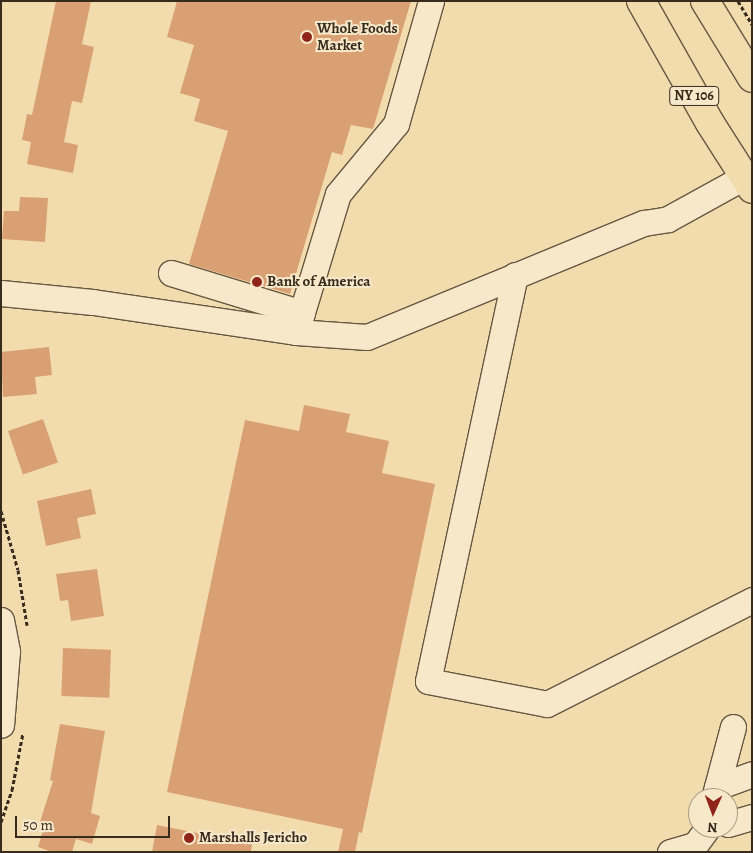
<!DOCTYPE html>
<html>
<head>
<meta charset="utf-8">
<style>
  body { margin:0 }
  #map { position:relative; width:753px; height:853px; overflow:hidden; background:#f2dcae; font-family:Alegreya,serif }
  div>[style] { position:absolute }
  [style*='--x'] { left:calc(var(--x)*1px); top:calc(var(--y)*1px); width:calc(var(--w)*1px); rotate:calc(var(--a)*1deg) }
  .building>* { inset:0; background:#d9a073; transform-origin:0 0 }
  .path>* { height:3px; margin-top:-1.5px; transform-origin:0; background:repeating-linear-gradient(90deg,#372b1e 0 4px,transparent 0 6.5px) }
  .roads { filter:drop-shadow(1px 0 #665742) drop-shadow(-1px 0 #665742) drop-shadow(0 1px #665742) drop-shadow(0 -1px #665742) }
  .minor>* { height:25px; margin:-12.5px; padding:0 12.5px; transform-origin:12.5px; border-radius:12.5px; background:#f7e8ca }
  .major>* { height:28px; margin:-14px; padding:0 14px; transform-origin:14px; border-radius:14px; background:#f2dcae }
  .dots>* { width:14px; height:14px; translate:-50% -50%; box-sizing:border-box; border:2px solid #f7e8ca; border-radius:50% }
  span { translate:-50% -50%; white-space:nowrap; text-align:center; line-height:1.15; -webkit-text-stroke:4px #f7e8ca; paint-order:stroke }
  .shield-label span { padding:1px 4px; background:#f7e8ca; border:1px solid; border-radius:4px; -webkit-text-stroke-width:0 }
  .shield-label { font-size:14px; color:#372b1e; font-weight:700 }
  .poi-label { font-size:15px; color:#372b1e; font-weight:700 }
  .left { translate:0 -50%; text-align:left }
  .frame { position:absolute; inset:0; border:2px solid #372b1e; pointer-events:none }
  .north { position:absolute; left:688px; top:788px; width:50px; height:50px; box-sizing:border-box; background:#f7e8ca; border:1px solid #aa9c85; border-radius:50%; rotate:182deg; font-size:14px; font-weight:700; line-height:20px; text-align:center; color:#372b1e }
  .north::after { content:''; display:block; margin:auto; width:18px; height:22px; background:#8f2418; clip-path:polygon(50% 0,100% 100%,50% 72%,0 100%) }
  .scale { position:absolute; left:15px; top:816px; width:155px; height:22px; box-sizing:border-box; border:2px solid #372b1e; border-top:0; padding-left:6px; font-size:15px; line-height:18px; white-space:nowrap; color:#372b1e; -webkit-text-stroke:4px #f7e8ca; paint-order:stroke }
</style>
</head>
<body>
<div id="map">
  <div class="building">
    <div style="clip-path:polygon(56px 1px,91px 1px,82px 44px,94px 47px,82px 103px,72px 101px,64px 142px,78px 145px,73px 173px,27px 164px,31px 142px,22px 140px,27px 114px,32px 115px)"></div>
    <div style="clip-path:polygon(177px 1px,411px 1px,373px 129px,351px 125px,342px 155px,332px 152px,290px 294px,189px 264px,228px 131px,194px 121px,200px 99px,180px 93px,194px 45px,167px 37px)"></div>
    <div style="clip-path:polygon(20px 197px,48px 198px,45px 242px,2px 239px,4px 211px,19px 211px)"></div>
    <div style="clip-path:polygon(49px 347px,52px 375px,35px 377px,37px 394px,3px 397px,1px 352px)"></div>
    <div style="clip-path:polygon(304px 405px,350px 414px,346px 432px,389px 441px,382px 473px,435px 484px,362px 833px,359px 832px,355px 852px,338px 852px,343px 829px,167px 792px,245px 420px,299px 431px)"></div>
    <div style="left:43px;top:419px;width:46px;height:37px;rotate:71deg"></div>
    <div style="clip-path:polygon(91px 489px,96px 514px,77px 518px,81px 538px,46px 546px,37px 501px)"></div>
    <div style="clip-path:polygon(97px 569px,104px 616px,71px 621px,68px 600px,60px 601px,56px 574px)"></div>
    <div style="left:63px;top:648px;width:48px;height:48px;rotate:2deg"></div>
    <div style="clip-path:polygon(60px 724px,105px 731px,91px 813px,100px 816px,92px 844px,76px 839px,72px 852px,52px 852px,38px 847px,44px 827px,39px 825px,53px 781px,50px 780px)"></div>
    <div style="clip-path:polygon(157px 825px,252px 844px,251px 852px,152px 852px)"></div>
  </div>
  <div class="path">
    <div style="--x:738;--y:1;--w:27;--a:59"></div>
    <div style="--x:1;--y:511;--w:61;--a:73.9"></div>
    <div style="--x:18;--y:570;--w:56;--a:80.7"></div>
    <div style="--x:1;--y:822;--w:34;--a:-71"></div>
    <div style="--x:12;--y:790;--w:58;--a:-79.1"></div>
  </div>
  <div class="roads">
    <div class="minor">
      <div style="--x:171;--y:273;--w:137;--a:17"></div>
      <div style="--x:515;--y:275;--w:415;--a:102.1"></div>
      <div style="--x:428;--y:681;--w:121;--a:10.9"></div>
      <div style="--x:547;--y:704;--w:230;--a:-26.9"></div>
      <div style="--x:1;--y:293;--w:92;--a:5.6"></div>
      <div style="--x:93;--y:302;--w:205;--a:8.4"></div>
      <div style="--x:296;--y:332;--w:71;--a:4"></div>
      <div style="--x:367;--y:337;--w:300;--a:-22.4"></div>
      <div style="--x:644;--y:223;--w:24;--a:-9"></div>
      <div style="--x:668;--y:219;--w:87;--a:-28.9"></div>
      <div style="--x:296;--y:332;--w:144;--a:-73.1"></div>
      <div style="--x:338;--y:194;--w:91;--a:-50.4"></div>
      <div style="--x:396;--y:124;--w:128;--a:-74.1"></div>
      <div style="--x:1;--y:620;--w:32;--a:79"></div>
      <div style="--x:7;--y:651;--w:74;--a:94.6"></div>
      <div style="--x:717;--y:787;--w:62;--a:-75.1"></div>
      <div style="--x:714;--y:798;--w:11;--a:-75"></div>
      <div style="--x:717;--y:787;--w:37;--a:-20"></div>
      <div style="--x:728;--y:824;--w:25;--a:-16"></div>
      <div style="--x:670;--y:852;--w:26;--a:-16"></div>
      <div style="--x:695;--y:845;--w:19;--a:-54"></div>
    </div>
    <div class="major">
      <div style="--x:641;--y:1;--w:140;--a:60.5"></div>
      <div style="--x:710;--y:123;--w:78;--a:57.5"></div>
      <div style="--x:705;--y:1;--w:90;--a:58.6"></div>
    </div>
  </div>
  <div class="dots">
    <div style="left:307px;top:37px;background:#8f2418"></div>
    <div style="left:257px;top:282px;background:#8f2418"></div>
    <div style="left:189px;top:838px;background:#8f2418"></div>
  </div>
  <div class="shield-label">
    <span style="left:694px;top:96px">NY 106</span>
  </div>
  <div class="poi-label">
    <span class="left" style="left:317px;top:37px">Whole Foods<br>Market</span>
    <span class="left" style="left:267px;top:282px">Bank of America</span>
    <span class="left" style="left:199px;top:838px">Marshalls Jericho</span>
  </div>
  <div class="frame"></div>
  <div class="north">N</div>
  <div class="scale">50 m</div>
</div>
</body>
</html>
